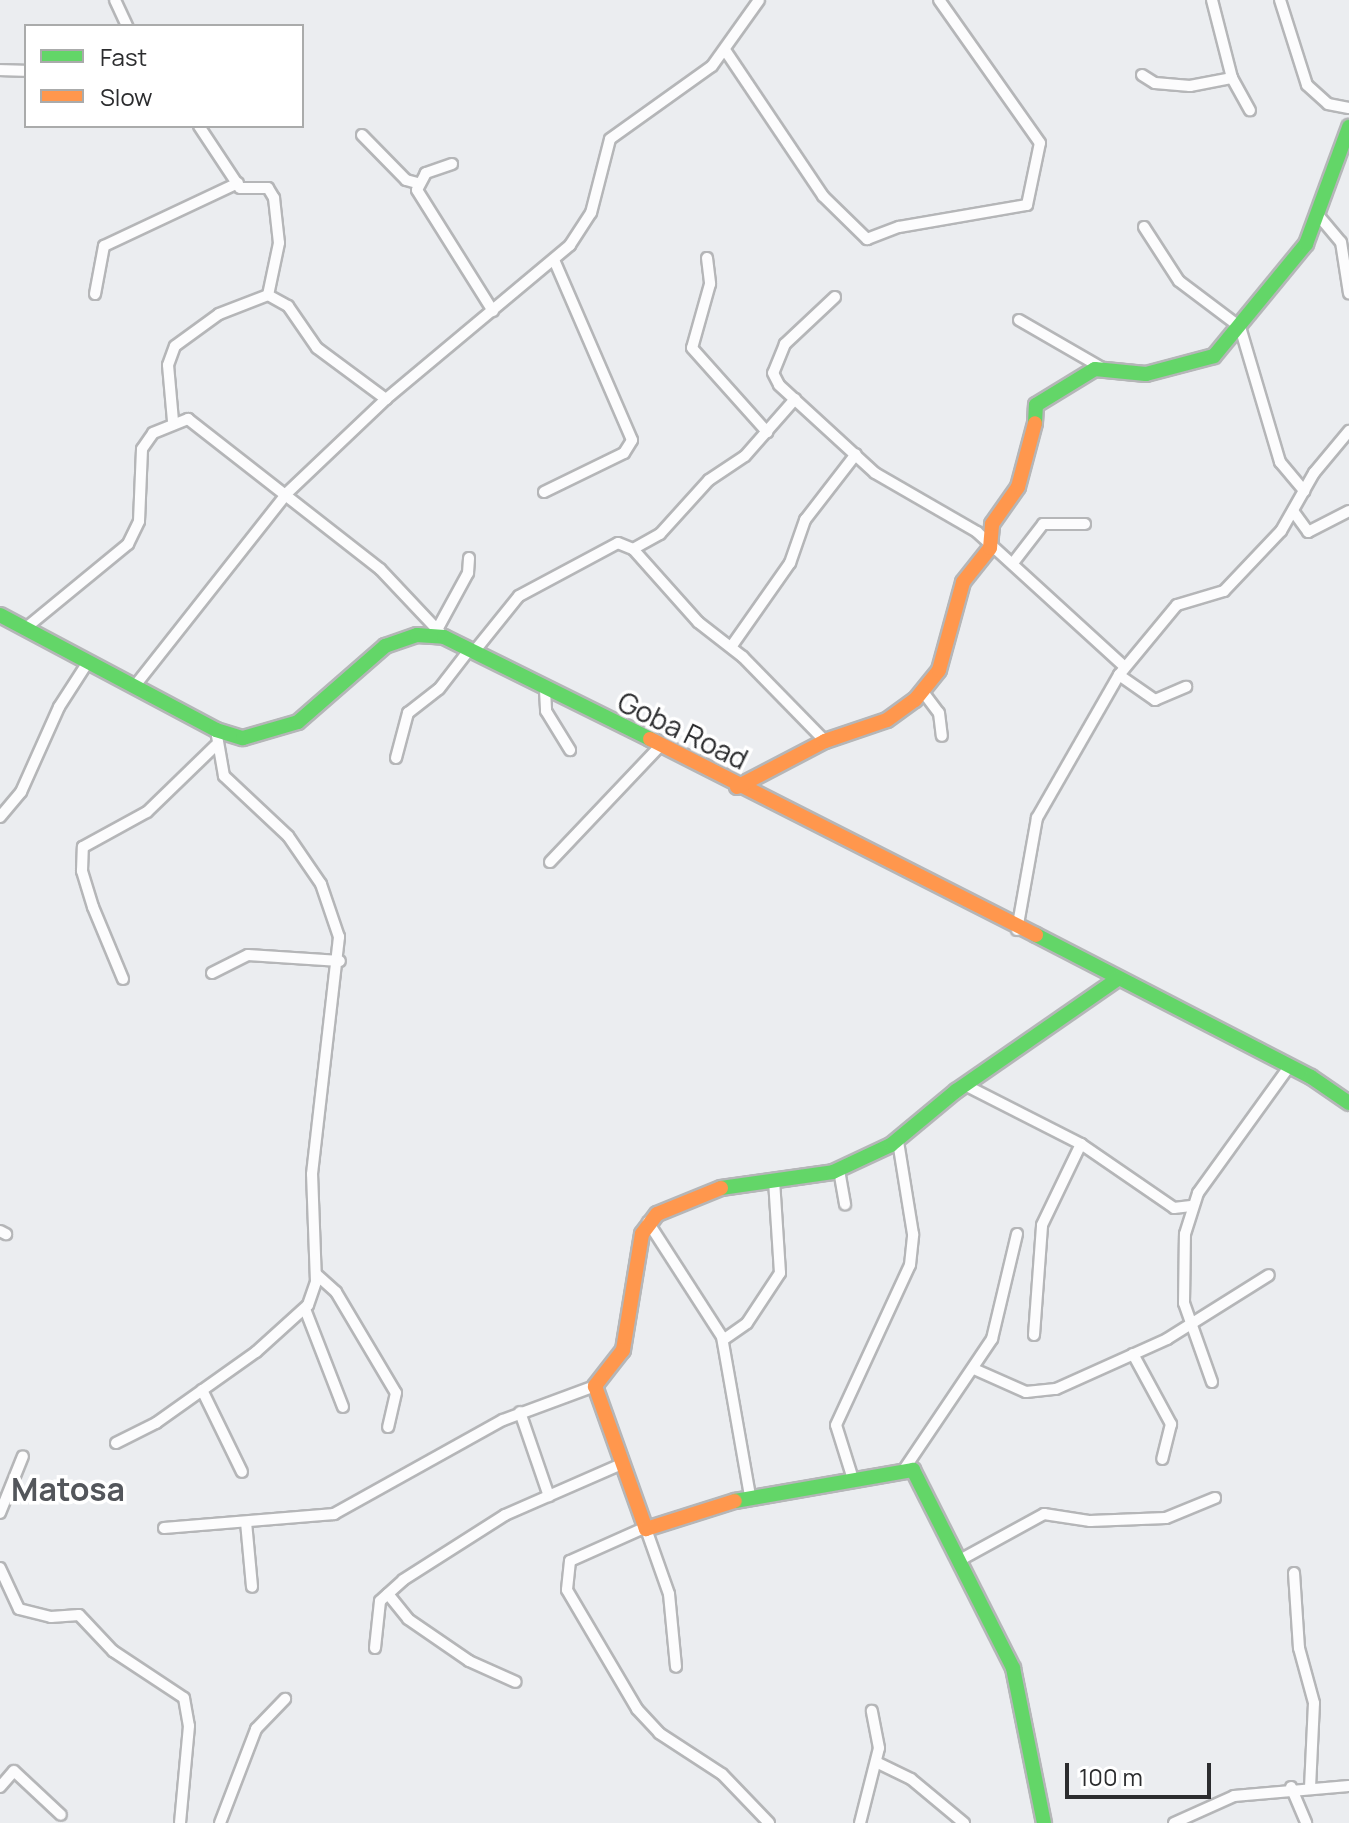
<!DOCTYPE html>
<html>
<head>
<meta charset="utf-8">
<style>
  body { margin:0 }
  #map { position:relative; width:1349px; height:1823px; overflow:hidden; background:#ebedf0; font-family:Manrope,sans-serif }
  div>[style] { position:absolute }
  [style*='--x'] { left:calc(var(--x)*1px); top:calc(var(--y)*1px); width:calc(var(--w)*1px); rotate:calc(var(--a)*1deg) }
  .roads { filter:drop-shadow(2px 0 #b5b6b8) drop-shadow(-2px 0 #b5b6b8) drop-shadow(0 2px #b5b6b8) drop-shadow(0 -2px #b5b6b8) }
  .street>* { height:10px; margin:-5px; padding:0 5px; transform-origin:5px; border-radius:5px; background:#fcfcfd }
  .fast>* { height:14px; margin:-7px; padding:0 7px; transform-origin:7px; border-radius:7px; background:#63d668 }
  .slow>* { height:14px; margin:-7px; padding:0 7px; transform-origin:7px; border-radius:7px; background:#ff974d }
  span { translate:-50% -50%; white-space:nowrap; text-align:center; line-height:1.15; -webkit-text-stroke:7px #fff; paint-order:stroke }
  .street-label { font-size:28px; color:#2b2c2e }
  .quarter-label { font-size:32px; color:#53565b; font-weight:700 }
  .legend { position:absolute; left:24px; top:24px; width:280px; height:104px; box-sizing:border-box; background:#fff; border:2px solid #aaabab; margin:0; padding:10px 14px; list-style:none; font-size:24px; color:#2b2c2e }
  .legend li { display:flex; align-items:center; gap:16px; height:40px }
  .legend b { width:40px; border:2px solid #aaabab }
  .scale { position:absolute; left:1065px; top:1763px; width:146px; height:36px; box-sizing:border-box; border:4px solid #2b2c2e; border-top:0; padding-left:10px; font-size:24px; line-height:28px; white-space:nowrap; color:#2b2c2e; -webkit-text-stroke:6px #fff; paint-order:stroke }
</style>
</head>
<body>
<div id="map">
  <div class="roads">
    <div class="street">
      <div style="--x:115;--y:0;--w:29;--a:65"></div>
      <div style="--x:1212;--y:0;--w:81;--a:75.6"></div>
      <div style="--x:1232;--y:78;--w:37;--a:61"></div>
      <div style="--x:1280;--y:0;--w:89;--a:72.4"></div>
      <div style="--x:1307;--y:85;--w:28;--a:42"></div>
      <div style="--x:1328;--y:104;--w:21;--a:11"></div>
      <div style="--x:725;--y:50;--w:176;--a:56.1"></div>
      <div style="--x:823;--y:196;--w:62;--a:44.3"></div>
      <div style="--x:867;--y:239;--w:34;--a:-21"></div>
      <div style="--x:899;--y:227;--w:130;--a:-9.8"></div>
      <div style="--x:1027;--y:205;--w:63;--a:-78.2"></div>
      <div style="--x:1040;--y:143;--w:175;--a:-125.2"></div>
      <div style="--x:0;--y:70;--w:26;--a:2"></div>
      <div style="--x:1142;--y:75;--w:15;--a:32"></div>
      <div style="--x:1155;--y:83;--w:35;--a:5"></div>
      <div style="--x:1190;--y:86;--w:43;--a:-10.8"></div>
      <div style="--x:199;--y:126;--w:74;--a:56.5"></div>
      <div style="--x:240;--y:188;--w:28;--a:0"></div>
      <div style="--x:268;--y:188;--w:12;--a:59"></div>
      <div style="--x:274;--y:198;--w:45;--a:83.7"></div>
      <div style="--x:279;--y:243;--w:53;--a:101.9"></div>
      <div style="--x:362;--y:135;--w:63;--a:45.6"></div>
      <div style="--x:406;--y:180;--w:11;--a:15"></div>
      <div style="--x:452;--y:164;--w:28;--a:161"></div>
      <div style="--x:426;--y:173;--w:19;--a:118"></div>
      <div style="--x:417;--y:190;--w:143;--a:57.9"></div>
      <div style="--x:1318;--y:215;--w:35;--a:50"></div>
      <div style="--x:1341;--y:242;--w:52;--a:81.1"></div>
      <div style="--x:1144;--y:227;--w:64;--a:57.1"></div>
      <div style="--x:1179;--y:281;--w:76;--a:37"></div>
      <div style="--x:1240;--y:327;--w:141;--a:73.5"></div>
      <div style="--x:1280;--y:462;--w:38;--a:50"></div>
      <div style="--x:707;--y:258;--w:26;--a:83"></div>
      <div style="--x:710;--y:284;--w:66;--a:105.7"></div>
      <div style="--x:692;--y:348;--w:113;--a:48.2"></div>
      <div style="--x:95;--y:294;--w:49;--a:-79.4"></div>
      <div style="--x:104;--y:246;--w:148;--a:-25.2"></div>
      <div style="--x:835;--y:297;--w:69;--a:136.8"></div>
      <div style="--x:785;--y:344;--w:31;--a:112"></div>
      <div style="--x:773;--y:373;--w:13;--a:63"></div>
      <div style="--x:779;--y:385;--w:130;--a:42.5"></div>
      <div style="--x:875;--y:473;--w:118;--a:30"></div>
      <div style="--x:977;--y:532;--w:200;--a:42.4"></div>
      <div style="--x:1019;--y:320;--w:96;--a:30"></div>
      <div style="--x:173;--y:421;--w:56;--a:-95.1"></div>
      <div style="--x:168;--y:365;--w:20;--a:-70"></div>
      <div style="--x:175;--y:346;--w:54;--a:-36"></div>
      <div style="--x:219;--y:314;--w:53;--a:-21.2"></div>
      <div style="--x:268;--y:295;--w:23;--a:29"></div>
      <div style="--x:288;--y:306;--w:51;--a:55.4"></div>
      <div style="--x:317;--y:348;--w:86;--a:36.5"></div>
      <div style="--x:544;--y:492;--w:89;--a:-26"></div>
      <div style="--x:624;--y:453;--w:15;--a:-58"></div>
      <div style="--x:632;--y:440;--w:196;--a:-113.4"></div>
      <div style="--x:1293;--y:511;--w:26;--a:54"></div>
      <div style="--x:1308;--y:532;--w:46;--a:-27.1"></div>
      <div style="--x:633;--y:549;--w:31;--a:-29"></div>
      <div style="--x:660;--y:534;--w:73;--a:-47.8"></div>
      <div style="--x:709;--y:480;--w:43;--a:-33.7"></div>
      <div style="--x:745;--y:456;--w:76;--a:-48.7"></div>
      <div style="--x:1013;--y:563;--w:49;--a:-52.4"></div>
      <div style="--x:1043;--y:524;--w:42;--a:0"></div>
      <div style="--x:27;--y:627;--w:131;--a:-39.4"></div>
      <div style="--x:128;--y:544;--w:25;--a:-64"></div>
      <div style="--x:139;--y:521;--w:72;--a:-87.6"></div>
      <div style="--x:142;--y:449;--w:19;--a:-55"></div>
      <div style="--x:153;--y:433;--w:38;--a:-22"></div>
      <div style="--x:188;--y:419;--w:244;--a:38"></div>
      <div style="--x:380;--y:569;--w:93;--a:46.7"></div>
      <div style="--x:438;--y:628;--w:63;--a:-61.4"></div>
      <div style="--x:468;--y:573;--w:15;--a:-86"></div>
      <div style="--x:731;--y:647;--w:103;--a:-54.9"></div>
      <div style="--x:790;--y:563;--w:46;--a:-70.8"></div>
      <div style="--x:805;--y:520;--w:83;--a:-52.3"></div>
      <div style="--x:473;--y:653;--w:73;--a:-51.1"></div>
      <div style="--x:519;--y:596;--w:112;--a:-28.2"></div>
      <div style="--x:618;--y:543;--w:16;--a:22"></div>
      <div style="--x:633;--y:549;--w:98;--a:48.3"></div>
      <div style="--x:698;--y:622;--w:57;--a:37.9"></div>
      <div style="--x:743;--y:657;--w:117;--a:45.7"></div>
      <div style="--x:1119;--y:675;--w:44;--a:34.8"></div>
      <div style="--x:1155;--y:700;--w:34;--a:-23"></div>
      <div style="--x:134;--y:687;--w:247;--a:-51.7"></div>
      <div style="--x:287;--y:493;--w:137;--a:-43.5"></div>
      <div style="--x:386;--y:399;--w:240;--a:-39.9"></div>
      <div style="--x:570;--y:245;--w:38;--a:-57"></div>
      <div style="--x:591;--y:213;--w:76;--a:-75.6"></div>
      <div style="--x:610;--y:139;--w:125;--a:-35.6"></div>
      <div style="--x:712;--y:66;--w:81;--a:-54.5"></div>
      <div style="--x:545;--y:690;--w:21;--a:87"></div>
      <div style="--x:546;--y:711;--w:46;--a:58.4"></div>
      <div style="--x:923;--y:692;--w:26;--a:53"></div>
      <div style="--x:939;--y:713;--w:23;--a:83"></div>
      <div style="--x:396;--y:758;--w:47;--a:-75.1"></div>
      <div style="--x:408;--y:713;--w:39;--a:-38"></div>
      <div style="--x:439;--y:689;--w:49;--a:-52.4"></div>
      <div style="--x:0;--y:817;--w:33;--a:-50"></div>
      <div style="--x:21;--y:792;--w:93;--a:-65.9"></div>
      <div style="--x:59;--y:707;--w:54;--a:-57.2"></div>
      <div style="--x:550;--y:862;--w:158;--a:-46.5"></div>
      <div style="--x:1017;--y:930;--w:114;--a:-79.9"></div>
      <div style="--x:1037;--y:818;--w:165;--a:-60.2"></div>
      <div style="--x:1119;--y:675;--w:91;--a:-50.4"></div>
      <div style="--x:1177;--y:605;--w:49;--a:-16.6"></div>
      <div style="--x:1224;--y:591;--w:83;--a:-46.5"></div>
      <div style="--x:1281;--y:531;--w:67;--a:-60.4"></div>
      <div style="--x:1314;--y:473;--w:55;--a:-50.2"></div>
      <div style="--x:212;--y:973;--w:40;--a:-26.6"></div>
      <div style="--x:248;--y:955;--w:92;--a:3.7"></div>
      <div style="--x:123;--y:979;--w:78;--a:-112.6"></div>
      <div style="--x:93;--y:907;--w:38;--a:-107"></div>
      <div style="--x:82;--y:871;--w:24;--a:-88"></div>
      <div style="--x:83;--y:847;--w:73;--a:-28.7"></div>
      <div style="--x:147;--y:812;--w:95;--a:-44.1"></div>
      <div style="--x:965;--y:1085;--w:130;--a:27"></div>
      <div style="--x:1081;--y:1144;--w:113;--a:34.5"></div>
      <div style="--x:1174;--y:1208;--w:17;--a:-7"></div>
      <div style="--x:839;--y:1170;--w:35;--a:80"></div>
      <div style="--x:648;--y:1222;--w:137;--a:57.2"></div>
      <div style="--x:722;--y:1337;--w:160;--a:80"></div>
      <div style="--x:0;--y:1231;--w:7;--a:27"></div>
      <div style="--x:316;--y:1274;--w:27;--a:42"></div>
      <div style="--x:336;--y:1292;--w:117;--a:59.3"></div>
      <div style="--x:396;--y:1393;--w:35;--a:103"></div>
      <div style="--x:305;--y:1309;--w:105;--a:68.8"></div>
      <div style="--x:1034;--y:1335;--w:110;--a:-85.8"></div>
      <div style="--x:1042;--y:1225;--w:90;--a:-64.3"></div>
      <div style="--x:723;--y:1340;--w:29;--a:-35"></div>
      <div style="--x:747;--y:1323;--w:60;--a:-56.6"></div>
      <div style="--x:780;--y:1273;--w:94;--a:-93.7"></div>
      <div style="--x:1133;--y:1354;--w:80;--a:61.5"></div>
      <div style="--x:1171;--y:1424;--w:36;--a:104"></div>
      <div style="--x:974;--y:1369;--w:57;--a:23.9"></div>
      <div style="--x:1026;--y:1392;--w:30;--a:-6"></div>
      <div style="--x:1056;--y:1389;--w:122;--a:-24.2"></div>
      <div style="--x:1167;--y:1339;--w:120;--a:-32.1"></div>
      <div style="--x:1212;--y:1382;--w:84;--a:-109.5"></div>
      <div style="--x:1184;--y:1303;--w:69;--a:-89.2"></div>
      <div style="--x:1185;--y:1234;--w:43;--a:-72.4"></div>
      <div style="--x:1198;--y:1193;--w:154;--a:-54.2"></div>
      <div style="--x:202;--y:1390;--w:91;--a:64"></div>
      <div style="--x:520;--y:1412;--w:89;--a:71"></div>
      <div style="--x:116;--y:1443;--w:45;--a:-26.6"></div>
      <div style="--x:156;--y:1423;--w:123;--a:-35.4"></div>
      <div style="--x:256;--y:1352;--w:70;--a:-42.1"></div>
      <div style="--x:308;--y:1305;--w:24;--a:-71"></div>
      <div style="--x:316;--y:1282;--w:108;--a:-92.1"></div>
      <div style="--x:312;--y:1174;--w:239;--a:-83.5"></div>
      <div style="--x:339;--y:937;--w:56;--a:-108.8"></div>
      <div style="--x:321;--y:884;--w:58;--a:-124.5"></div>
      <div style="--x:288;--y:836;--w:88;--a:-136.8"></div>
      <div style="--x:224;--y:776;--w:47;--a:-99.9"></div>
      <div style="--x:905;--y:1468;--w:156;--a:-56"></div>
      <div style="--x:992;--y:1339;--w:108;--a:-76.6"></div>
      <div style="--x:852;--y:1476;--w:53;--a:-107.4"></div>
      <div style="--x:836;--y:1425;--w:176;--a:-65.2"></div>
      <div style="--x:910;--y:1265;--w:31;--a:-84"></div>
      <div style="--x:913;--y:1234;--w:94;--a:-99.2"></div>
      <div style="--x:0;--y:1513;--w:61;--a:-68"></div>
      <div style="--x:246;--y:1522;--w:65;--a:84.7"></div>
      <div style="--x:164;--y:1528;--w:171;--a:-4.7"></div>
      <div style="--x:334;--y:1514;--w:193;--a:-29.1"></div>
      <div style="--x:503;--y:1420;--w:98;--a:-20.3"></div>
      <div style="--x:644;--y:1528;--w:81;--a:156"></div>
      <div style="--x:570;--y:1561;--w:29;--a:96"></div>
      <div style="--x:567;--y:1590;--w:138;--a:59.5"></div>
      <div style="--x:637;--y:1709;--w:33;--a:47"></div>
      <div style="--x:659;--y:1733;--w:75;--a:33.1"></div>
      <div style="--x:722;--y:1774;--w:68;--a:46.2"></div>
      <div style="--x:646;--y:1529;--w:69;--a:70.5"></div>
      <div style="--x:669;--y:1594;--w:73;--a:84.5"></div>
      <div style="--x:960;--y:1560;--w:96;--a:-28.7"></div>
      <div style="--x:1044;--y:1514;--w:47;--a:8.7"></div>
      <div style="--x:1090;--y:1521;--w:76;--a:-2.3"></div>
      <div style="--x:1166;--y:1518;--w:53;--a:-22.2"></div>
      <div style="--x:0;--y:1568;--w:45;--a:65.1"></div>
      <div style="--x:19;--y:1609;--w:33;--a:14"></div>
      <div style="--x:51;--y:1617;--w:28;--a:-4"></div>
      <div style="--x:79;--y:1615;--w:50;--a:46.6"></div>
      <div style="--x:113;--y:1651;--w:85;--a:33.5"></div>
      <div style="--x:184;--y:1698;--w:28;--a:80"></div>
      <div style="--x:189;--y:1726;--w:97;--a:95.3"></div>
      <div style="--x:1294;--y:1573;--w:75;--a:86.2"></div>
      <div style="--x:1299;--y:1648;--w:57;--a:74.7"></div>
      <div style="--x:1314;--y:1703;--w:84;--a:92.7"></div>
      <div style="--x:388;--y:1594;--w:32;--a:51"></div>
      <div style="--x:408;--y:1619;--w:74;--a:34.5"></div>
      <div style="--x:469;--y:1661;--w:51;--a:24.1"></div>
      <div style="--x:375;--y:1648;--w:47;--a:-83.9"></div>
      <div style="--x:380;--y:1601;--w:31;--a:-42"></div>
      <div style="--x:403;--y:1580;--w:121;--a:-32.5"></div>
      <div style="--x:505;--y:1515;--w:130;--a:-23.6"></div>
      <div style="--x:876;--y:1762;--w:39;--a:26"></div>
      <div style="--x:911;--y:1779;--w:69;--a:39.7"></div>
      <div style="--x:0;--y:1787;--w:21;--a:-49"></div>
      <div style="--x:14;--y:1771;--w:64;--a:43.1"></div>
      <div style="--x:1291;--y:1787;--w:39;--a:67"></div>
      <div style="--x:220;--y:1823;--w:101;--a:-69"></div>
      <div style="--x:256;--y:1729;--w:42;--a:-46"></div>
      <div style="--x:860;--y:1823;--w:77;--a:-75.8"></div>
      <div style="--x:879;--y:1748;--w:38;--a:-101"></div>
      <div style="--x:1174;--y:1823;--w:66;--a:-24.2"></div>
      <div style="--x:1234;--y:1796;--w:115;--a:-5"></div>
    </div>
    <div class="fast">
      <div style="--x:1035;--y:423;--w:18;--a:-87"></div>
      <div style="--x:1036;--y:405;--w:69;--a:-31.4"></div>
      <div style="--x:1095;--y:369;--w:51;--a:5.6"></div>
      <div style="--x:1146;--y:374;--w:70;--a:-14.8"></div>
      <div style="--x:1214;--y:356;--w:145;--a:-50.6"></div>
      <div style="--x:1306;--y:244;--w:125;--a:-69.8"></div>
      <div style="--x:0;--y:615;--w:245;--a:28"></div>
      <div style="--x:216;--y:730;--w:28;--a:17"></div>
      <div style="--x:243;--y:738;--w:57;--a:-16.2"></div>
      <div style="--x:298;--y:722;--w:116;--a:-41.1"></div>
      <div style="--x:385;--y:646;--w:34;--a:-19"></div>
      <div style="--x:417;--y:635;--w:27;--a:4"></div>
      <div style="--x:444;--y:637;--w:230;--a:26.3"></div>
      <div style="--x:1036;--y:935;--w:309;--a:27.3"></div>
      <div style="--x:1311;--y:1077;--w:46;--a:34.4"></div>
      <div style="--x:721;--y:1188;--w:113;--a:-8.1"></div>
      <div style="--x:833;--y:1172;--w:64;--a:-25"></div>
      <div style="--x:891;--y:1145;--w:85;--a:-39.7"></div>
      <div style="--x:956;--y:1091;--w:197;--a:-34.7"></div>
      <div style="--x:735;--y:1501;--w:181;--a:-9.9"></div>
      <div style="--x:913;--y:1470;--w:222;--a:63.2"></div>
      <div style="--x:1013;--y:1668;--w:158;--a:78.7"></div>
    </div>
    <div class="slow">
      <div style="--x:650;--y:739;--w:433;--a:26.9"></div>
      <div style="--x:737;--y:787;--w:99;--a:-27.6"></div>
      <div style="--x:825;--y:741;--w:65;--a:-18.7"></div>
      <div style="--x:887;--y:720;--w:34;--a:-36"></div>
      <div style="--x:915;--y:700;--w:38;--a:-51"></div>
      <div style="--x:939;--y:670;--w:91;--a:-74.7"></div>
      <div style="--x:963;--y:582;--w:43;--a:-51.5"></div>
      <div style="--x:990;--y:548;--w:24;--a:-85"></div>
      <div style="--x:992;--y:524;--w:45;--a:-54.9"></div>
      <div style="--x:1018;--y:487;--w:66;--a:-75.1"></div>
      <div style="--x:721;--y:1188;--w:69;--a:157.9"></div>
      <div style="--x:657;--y:1214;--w:25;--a:127"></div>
      <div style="--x:642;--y:1234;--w:118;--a:99.3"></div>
      <div style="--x:623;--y:1350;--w:46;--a:127.9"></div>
      <div style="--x:595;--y:1386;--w:152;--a:70.4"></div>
      <div style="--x:646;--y:1529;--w:93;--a:-17.5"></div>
    </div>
  </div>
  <div class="street-label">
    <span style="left:683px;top:730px;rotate:26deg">Goba Road</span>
  </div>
  <div class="quarter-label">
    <span style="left:68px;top:1489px">Matosa</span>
  </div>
  <ul class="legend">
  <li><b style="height:10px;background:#63d668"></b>Fast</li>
  <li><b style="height:10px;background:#ff974d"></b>Slow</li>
  </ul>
  <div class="scale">100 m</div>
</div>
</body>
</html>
